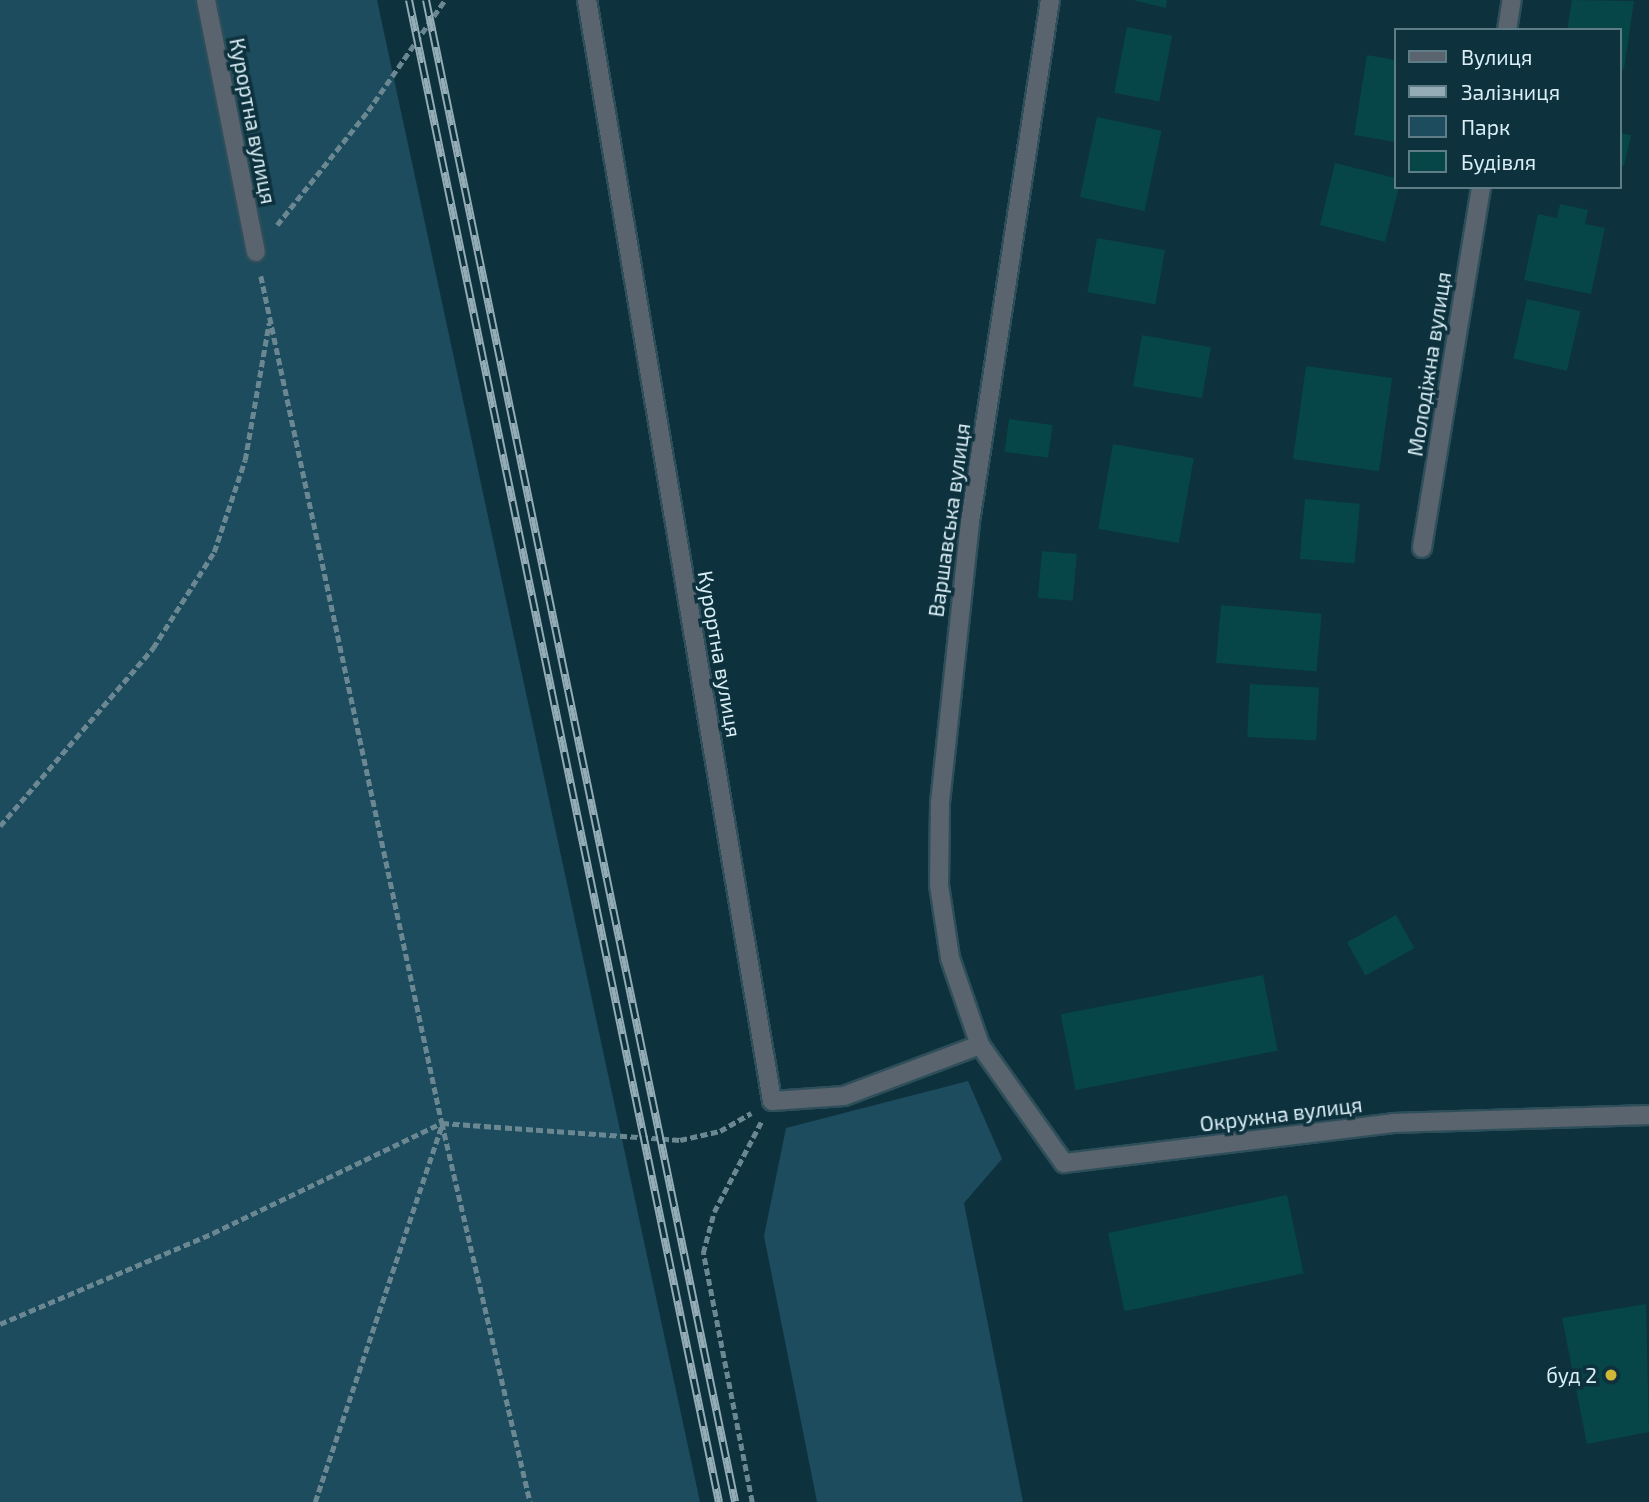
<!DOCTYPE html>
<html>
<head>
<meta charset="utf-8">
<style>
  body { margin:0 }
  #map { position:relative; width:1649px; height:1502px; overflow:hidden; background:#0d313d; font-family:"Exo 2",sans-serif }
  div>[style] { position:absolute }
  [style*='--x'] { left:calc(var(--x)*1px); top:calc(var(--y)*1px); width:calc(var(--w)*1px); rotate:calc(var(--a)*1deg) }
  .green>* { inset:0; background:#1c4c5d }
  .building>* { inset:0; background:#064648; transform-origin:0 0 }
  .path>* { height:4.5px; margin-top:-2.25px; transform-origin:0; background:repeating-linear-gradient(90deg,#6b8892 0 7px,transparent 0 10.5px) }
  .roads { filter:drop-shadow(2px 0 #2e4f5a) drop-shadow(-2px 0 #2e4f5a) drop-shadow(0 2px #2e4f5a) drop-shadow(0 -2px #2e4f5a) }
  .minor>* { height:18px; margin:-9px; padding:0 9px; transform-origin:9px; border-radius:9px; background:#59646e }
  .rail>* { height:8px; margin-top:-4px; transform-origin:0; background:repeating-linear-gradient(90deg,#0d313d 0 16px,#93acb5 0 32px); box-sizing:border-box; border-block:2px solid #93acb5 }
  .dots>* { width:19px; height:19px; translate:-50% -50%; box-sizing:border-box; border:4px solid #0d313d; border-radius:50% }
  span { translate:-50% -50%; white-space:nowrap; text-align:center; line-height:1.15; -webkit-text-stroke:7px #0d313d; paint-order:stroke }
  .street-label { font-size:21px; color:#daeef5 }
  .poi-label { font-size:21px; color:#daeef5 }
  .right { translate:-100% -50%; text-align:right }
  .legend { position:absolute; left:1394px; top:28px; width:228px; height:161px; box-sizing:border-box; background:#0d313d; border:2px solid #5f7d87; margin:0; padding:9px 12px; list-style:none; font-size:21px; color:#daeef5 }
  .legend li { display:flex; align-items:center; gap:14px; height:35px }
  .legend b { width:35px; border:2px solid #5f7d87 }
</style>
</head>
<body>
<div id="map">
  <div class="green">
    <div style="clip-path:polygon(0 0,377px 0,700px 1502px,0 1502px)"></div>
    <div style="clip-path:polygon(968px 1081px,1002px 1159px,964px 1203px,1023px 1502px,817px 1502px,764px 1236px,786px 1128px)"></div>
  </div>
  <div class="building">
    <div style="clip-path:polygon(1133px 0,1167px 0,1166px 8px)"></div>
    <div style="clip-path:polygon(1572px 0,1634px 1px,1624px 69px,1619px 68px,1619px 30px,1567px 30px)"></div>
    <div style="left:1127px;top:27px;width:46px;height:67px;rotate:11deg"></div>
    <div style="clip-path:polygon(1367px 55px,1395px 60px,1395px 142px,1354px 135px)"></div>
    <div style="left:1097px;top:117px;width:66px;height:82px;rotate:12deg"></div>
    <div style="clip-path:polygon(1619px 133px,1631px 135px,1624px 166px,1619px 165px)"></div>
    <div style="clip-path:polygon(1335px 163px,1395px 178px,1399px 187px,1385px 242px,1320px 225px)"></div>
    <div style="clip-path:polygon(1560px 204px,1588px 210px,1585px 224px,1605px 228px,1591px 294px,1524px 280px,1538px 214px,1557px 218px)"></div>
    <div style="left:1097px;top:238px;width:69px;height:55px;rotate:10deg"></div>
    <div style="left:1527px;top:299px;width:55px;height:61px;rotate:13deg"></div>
    <div style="left:1142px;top:335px;width:70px;height:52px;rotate:10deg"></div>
    <div style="left:1306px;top:366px;width:87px;height:94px;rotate:8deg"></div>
    <div style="left:1009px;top:419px;width:44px;height:33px;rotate:8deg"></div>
    <div style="left:1113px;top:444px;width:82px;height:86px;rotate:10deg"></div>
    <div style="left:1305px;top:499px;width:55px;height:60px;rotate:5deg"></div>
    <div style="left:1042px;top:551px;width:35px;height:47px;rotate:5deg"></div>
    <div style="left:1221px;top:605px;width:101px;height:58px;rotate:5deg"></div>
    <div style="left:1250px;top:684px;width:69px;height:53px;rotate:3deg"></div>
    <div style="left:1396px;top:915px;width:38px;height:56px;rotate:61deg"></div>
    <div style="left:1263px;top:975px;width:77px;height:206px;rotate:79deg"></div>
    <div style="left:1287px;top:1195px;width:80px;height:183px;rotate:78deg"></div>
    <div style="clip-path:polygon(1646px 1304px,1649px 1432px,1587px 1444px,1562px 1318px)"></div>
  </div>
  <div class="path">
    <div style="--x:277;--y:225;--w:146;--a:-51.4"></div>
    <div style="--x:368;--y:111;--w:135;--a:-55.3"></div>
    <div style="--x:261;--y:276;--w:866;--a:77.94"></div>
    <div style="--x:442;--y:1123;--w:389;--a:76.9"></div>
    <div style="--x:0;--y:826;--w:235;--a:-49.3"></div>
    <div style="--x:153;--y:648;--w:114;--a:-57.6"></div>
    <div style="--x:214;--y:552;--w:97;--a:-71.4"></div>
    <div style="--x:245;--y:460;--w:139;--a:-80.1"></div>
    <div style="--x:0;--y:1324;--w:232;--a:-23.1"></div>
    <div style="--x:213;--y:1233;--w:254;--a:-25.7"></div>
    <div style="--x:442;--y:1123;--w:239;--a:4.1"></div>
    <div style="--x:680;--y:1140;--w:41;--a:-12.7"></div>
    <div style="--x:720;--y:1131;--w:36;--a:-30"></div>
    <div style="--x:315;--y:1502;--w:399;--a:-71.4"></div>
    <div style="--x:752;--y:1502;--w:254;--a:-101.1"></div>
    <div style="--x:703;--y:1253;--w:42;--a:-75"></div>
    <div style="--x:714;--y:1212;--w:102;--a:-62.4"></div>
  </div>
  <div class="roads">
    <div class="minor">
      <div style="--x:206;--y:0;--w:257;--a:78.8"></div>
      <div style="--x:587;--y:0;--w:1116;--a:80.46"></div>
      <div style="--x:772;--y:1101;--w:72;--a:-4"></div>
      <div style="--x:844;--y:1096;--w:145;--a:-20.6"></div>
      <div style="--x:1050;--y:0;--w:528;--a:98.71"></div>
      <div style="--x:970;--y:522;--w:284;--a:96.1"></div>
      <div style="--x:940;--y:804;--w:81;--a:90.7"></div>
      <div style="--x:939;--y:885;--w:74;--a:81.4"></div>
      <div style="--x:950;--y:958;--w:92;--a:71"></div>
      <div style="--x:980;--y:1045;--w:145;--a:54.6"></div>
      <div style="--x:1064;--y:1163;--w:331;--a:-6.9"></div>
      <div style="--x:1393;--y:1123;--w:256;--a:-1.8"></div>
      <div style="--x:1507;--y:30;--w:30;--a:-81"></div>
      <div style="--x:1422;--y:548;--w:366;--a:-80.7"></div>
    </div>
  </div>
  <div class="rail">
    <div style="--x:409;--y:0;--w:1534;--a:78.34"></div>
    <div style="--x:426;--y:0;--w:1533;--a:78.37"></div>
  </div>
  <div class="dots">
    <div style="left:1611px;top:1375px;background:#d1b736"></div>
  </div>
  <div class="street-label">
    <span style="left:253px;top:121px;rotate:79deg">Курортна вулиця</span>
    <span style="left:1429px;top:364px;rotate:-81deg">Молодіжна вулиця</span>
    <span style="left:949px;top:520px;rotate:-82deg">Варшавська вулиця</span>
    <span style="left:720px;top:654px;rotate:80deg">Курортна вулиця</span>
    <span style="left:1281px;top:1114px;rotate:-7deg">Окружна вулиця</span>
  </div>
  <div class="poi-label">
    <span class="right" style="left:1597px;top:1375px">буд 2</span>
  </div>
  <ul class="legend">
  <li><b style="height:9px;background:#59646e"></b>Вулиця</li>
  <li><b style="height:9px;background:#93acb5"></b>Залізниця</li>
  <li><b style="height:19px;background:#1c4c5d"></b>Парк</li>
  <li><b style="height:19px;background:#064648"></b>Будівля</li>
  </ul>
</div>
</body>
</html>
